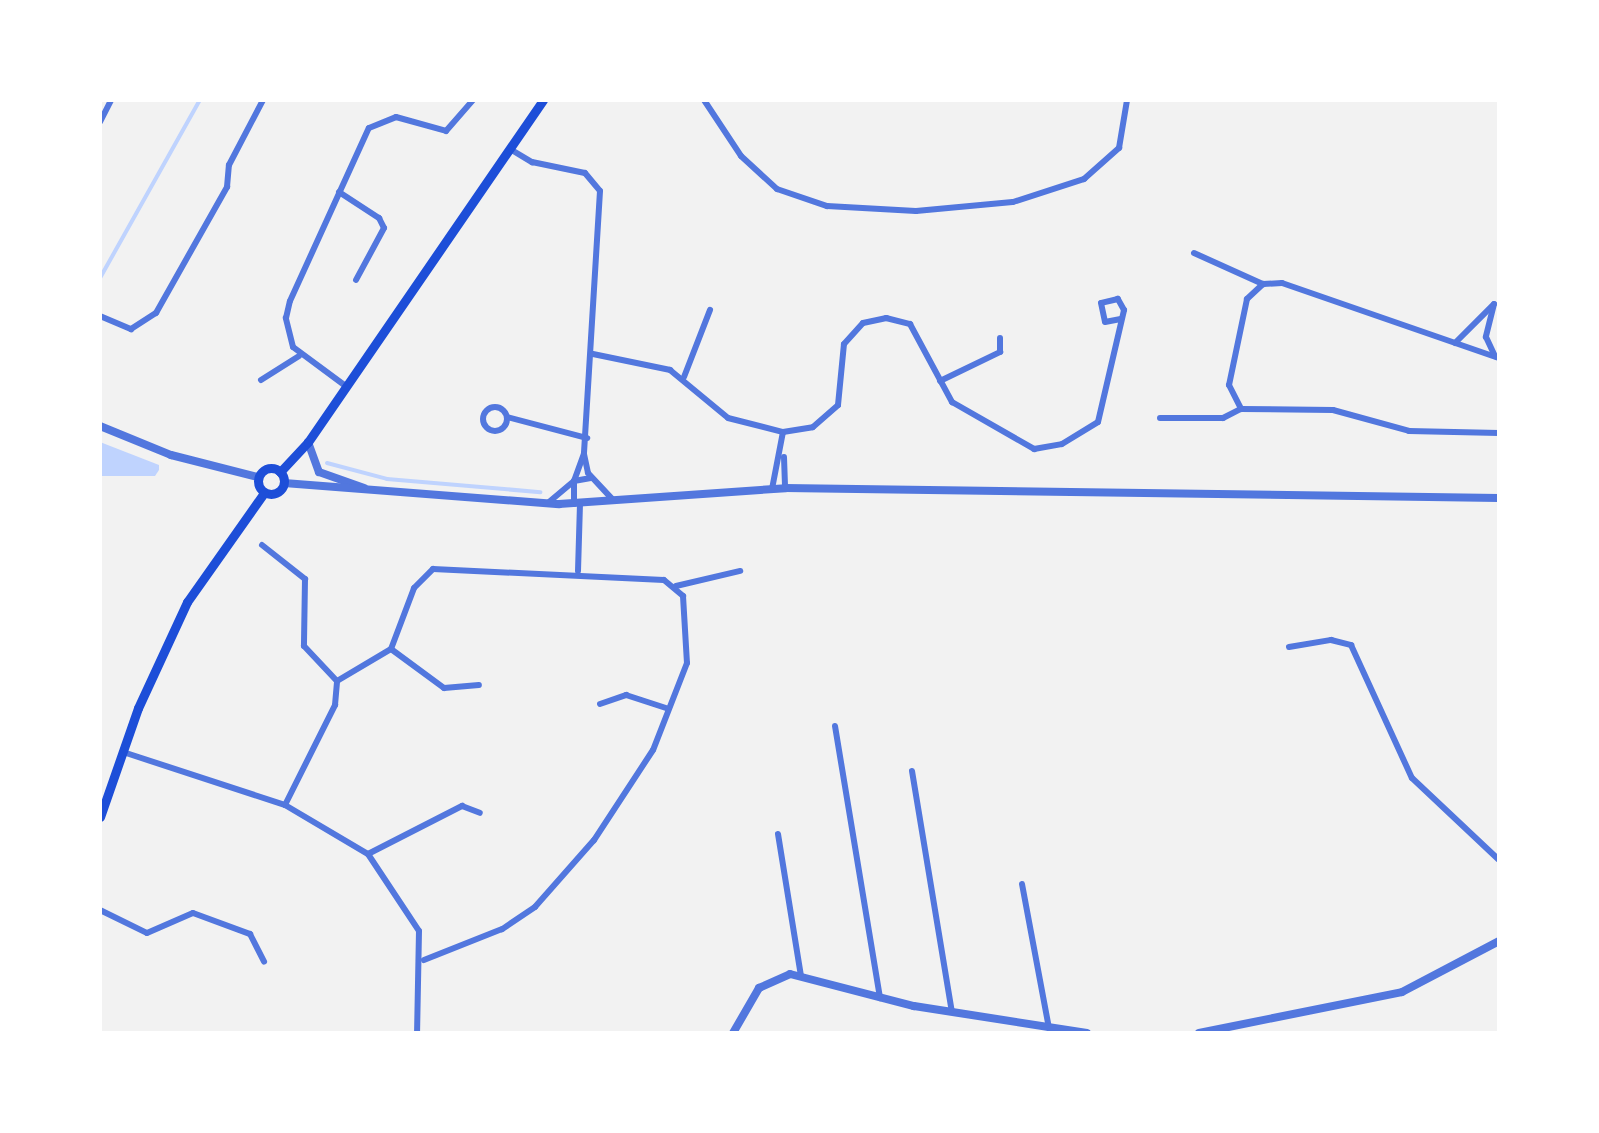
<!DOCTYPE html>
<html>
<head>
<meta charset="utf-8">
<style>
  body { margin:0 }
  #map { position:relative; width:1599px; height:1133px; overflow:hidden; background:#f2f2f2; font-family:"Noto Serif",serif }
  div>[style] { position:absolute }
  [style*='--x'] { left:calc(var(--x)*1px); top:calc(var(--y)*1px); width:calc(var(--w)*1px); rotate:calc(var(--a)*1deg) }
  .water>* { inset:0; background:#bfd3fe }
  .stream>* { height:4px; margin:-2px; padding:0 2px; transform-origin:2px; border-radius:2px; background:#bfd3fe }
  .minor>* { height:6px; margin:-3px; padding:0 3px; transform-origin:3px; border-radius:3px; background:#5277de }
  .minor>.ring { margin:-3px; padding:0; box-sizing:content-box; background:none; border:6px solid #5277de; border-radius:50% }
  .tertiary>* { height:8px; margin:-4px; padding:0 4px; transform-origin:4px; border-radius:4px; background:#5277de }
  .secondary>* { height:9px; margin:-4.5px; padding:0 4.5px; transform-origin:4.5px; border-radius:4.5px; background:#1d4ed8 }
  .secondary>.ring { margin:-4.5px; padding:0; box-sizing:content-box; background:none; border:9px solid #1d4ed8; border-radius:50% }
  span { translate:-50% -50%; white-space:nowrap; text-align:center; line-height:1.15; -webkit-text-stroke:10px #fff; paint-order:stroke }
  .frame { position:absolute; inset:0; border:102px solid #fff; pointer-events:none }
</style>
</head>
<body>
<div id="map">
  <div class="water">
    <div style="clip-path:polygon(100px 442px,159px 465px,159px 470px,155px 476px,100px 476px)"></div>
  </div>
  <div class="stream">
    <div style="--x:100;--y:278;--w:204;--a:-60.7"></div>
    <div style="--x:327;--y:463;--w:62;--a:14.9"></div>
    <div style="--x:387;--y:479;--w:154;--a:4.9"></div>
  </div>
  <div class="minor">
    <div style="--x:704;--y:100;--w:67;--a:56.5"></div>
    <div style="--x:741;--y:156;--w:49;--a:42.5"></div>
    <div style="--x:777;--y:189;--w:53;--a:18.8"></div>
    <div style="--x:827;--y:206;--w:89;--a:3.2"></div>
    <div style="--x:916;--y:211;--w:97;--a:-5.3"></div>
    <div style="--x:1013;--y:202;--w:75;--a:-17.9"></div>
    <div style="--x:1084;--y:179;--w:47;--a:-41.5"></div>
    <div style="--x:1119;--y:148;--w:49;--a:-80.5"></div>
    <div style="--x:100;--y:122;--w:25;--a:-63"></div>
    <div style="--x:510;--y:149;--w:26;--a:31"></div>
    <div style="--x:532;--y:162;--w:54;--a:11.7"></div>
    <div style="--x:585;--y:173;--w:23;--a:50"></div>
    <div style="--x:600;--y:191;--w:263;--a:93.5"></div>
    <div style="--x:339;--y:192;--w:48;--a:33"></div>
    <div style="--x:379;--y:218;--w:11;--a:63"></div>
    <div style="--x:384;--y:228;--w:59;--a:118.3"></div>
    <div style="--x:1194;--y:253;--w:76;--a:24.2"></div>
    <div style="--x:1263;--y:284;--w:19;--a:-3"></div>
    <div style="--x:1282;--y:283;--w:230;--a:19.1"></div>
    <div style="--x:1263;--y:284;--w:22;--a:137"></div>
    <div style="--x:1247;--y:299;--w:88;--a:101.8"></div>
    <div style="--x:1229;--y:385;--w:27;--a:63"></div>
    <div style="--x:1241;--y:409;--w:92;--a:0.6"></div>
    <div style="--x:1333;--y:410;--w:79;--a:15.4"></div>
    <div style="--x:1409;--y:431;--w:90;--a:1.3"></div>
    <div style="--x:100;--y:316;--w:34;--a:23"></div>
    <div style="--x:131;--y:329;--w:30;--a:-33"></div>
    <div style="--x:156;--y:313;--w:145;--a:-60.6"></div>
    <div style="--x:227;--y:187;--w:22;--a:-85"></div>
    <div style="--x:229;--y:165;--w:73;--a:-62.4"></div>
    <div style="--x:1455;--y:343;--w:55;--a:-45"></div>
    <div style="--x:1494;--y:304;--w:34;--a:104"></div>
    <div style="--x:1486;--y:337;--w:21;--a:65"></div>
    <div style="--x:593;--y:354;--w:79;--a:11.7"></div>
    <div style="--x:670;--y:370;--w:75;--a:39.6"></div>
    <div style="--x:728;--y:418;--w:57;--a:14.3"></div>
    <div style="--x:684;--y:377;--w:72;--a:-68.8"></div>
    <div style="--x:261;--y:380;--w:45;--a:-32.3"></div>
    <div style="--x:940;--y:381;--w:67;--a:-25.8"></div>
    <div style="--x:1000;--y:352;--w:14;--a:-90"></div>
    <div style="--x:347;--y:387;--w:67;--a:-143.5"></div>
    <div style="--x:293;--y:347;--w:30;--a:-104"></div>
    <div style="--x:286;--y:318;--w:17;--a:-77"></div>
    <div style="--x:290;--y:301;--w:190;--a:-65.5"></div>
    <div style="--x:369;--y:128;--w:29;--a:-22"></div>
    <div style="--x:396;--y:117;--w:52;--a:15.6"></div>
    <div style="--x:446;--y:131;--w:41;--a:-48.9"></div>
    <div class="ring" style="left:483px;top:407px;width:18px;height:18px"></div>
    <div style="--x:507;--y:417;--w:83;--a:14.7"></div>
    <div style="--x:1160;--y:418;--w:63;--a:0"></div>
    <div style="--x:1223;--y:418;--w:20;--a:-27"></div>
    <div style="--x:784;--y:457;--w:31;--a:88"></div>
    <div style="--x:772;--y:489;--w:58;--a:-79.1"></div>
    <div style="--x:783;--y:432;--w:30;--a:-9"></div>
    <div style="--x:813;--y:427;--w:33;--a:-41"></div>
    <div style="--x:838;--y:405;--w:61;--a:-84.4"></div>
    <div style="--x:844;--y:344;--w:28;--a:-48"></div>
    <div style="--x:863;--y:323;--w:24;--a:-12"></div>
    <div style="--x:886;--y:318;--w:25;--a:14"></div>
    <div style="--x:910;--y:324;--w:89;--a:61.7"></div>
    <div style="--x:952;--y:402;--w:95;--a:29.8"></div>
    <div style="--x:1034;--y:449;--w:28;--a:-10"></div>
    <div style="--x:1062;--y:444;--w:42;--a:-31.4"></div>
    <div style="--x:1098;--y:422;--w:115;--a:-76.9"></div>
    <div style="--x:1124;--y:310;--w:13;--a:-119"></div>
    <div style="--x:1118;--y:299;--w:17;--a:167"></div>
    <div style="--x:1101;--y:303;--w:19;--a:78"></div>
    <div style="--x:1105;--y:322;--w:16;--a:-11"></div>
    <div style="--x:549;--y:502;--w:33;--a:-40"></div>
    <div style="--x:574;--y:481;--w:29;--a:-70"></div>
    <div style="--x:584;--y:454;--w:19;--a:78"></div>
    <div style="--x:588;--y:473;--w:35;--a:47"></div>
    <div style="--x:574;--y:504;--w:23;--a:-90"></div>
    <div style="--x:574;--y:481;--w:17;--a:-10"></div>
    <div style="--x:262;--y:545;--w:55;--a:38.3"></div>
    <div style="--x:305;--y:579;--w:67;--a:90.9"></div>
    <div style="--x:304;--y:646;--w:48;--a:46.7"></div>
    <div style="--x:578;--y:571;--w:67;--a:-88.3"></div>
    <div style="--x:676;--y:586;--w:66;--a:-13.2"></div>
    <div style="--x:1289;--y:647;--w:43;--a:-9.5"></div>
    <div style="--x:1331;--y:640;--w:21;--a:14"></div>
    <div style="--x:1351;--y:645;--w:146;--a:65.4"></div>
    <div style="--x:1412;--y:778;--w:120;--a:43.3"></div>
    <div style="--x:391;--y:649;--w:66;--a:36.3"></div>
    <div style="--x:444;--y:688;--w:35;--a:-5"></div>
    <div style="--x:337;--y:681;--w:63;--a:-30.7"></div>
    <div style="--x:391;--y:649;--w:65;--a:-69.3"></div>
    <div style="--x:414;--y:588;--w:27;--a:-45"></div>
    <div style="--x:433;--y:569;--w:231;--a:2.7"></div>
    <div style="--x:664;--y:580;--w:25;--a:40"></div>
    <div style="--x:683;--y:596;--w:67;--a:86.6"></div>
    <div style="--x:687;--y:663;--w:93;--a:111.3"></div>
    <div style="--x:653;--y:750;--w:108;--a:123.2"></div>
    <div style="--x:594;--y:840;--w:89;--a:131.4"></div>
    <div style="--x:535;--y:907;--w:40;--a:146"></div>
    <div style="--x:502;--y:929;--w:84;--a:158.3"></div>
    <div style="--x:600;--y:704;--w:28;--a:-19"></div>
    <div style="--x:626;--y:695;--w:42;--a:18"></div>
    <div style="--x:835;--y:726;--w:276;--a:80.6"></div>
    <div style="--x:123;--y:752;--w:170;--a:18.1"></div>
    <div style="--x:285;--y:805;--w:96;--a:30.6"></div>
    <div style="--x:368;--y:854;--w:92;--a:56.5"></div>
    <div style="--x:419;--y:931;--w:102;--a:91.1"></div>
    <div style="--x:912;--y:771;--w:244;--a:80.6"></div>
    <div style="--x:285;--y:805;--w:112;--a:-63.4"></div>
    <div style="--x:335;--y:705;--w:24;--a:-85"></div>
    <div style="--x:778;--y:834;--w:144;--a:80.8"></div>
    <div style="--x:368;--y:854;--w:106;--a:-27.1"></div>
    <div style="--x:462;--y:806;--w:19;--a:21"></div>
    <div style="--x:1022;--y:884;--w:147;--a:79.4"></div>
    <div style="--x:100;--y:910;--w:52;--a:26.1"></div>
    <div style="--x:147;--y:933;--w:50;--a:-23.5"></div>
    <div style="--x:193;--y:913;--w:61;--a:20.2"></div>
    <div style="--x:250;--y:934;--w:31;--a:63"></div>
  </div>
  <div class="tertiary">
    <div style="--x:100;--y:426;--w:77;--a:22.2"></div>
    <div style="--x:171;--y:455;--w:90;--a:14.2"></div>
    <div style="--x:308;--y:442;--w:32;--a:70"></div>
    <div style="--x:319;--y:472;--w:48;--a:19.6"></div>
    <div style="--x:284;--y:483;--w:276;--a:4.4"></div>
    <div style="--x:559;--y:504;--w:227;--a:-4"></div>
    <div style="--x:785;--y:488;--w:714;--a:0.8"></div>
    <div style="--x:733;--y:1033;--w:52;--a:-60"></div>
    <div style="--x:759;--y:988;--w:34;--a:-24"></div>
    <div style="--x:790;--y:974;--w:128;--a:14.5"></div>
    <div style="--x:914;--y:1006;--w:175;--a:8.9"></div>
    <div style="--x:1199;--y:1033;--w:207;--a:-11.4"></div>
    <div style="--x:1402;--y:992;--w:110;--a:-27.7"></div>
  </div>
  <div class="secondary">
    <div class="ring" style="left:258px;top:468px;width:17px;height:17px"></div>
    <div style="--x:280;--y:472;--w:41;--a:-47"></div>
    <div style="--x:308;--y:442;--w:415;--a:-55.5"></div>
    <div style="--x:100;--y:817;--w:115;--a:-70.8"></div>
    <div style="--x:138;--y:708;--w:117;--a:-65.2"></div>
    <div style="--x:187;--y:602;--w:133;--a:-54.8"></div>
  </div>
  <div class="frame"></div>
</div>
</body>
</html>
